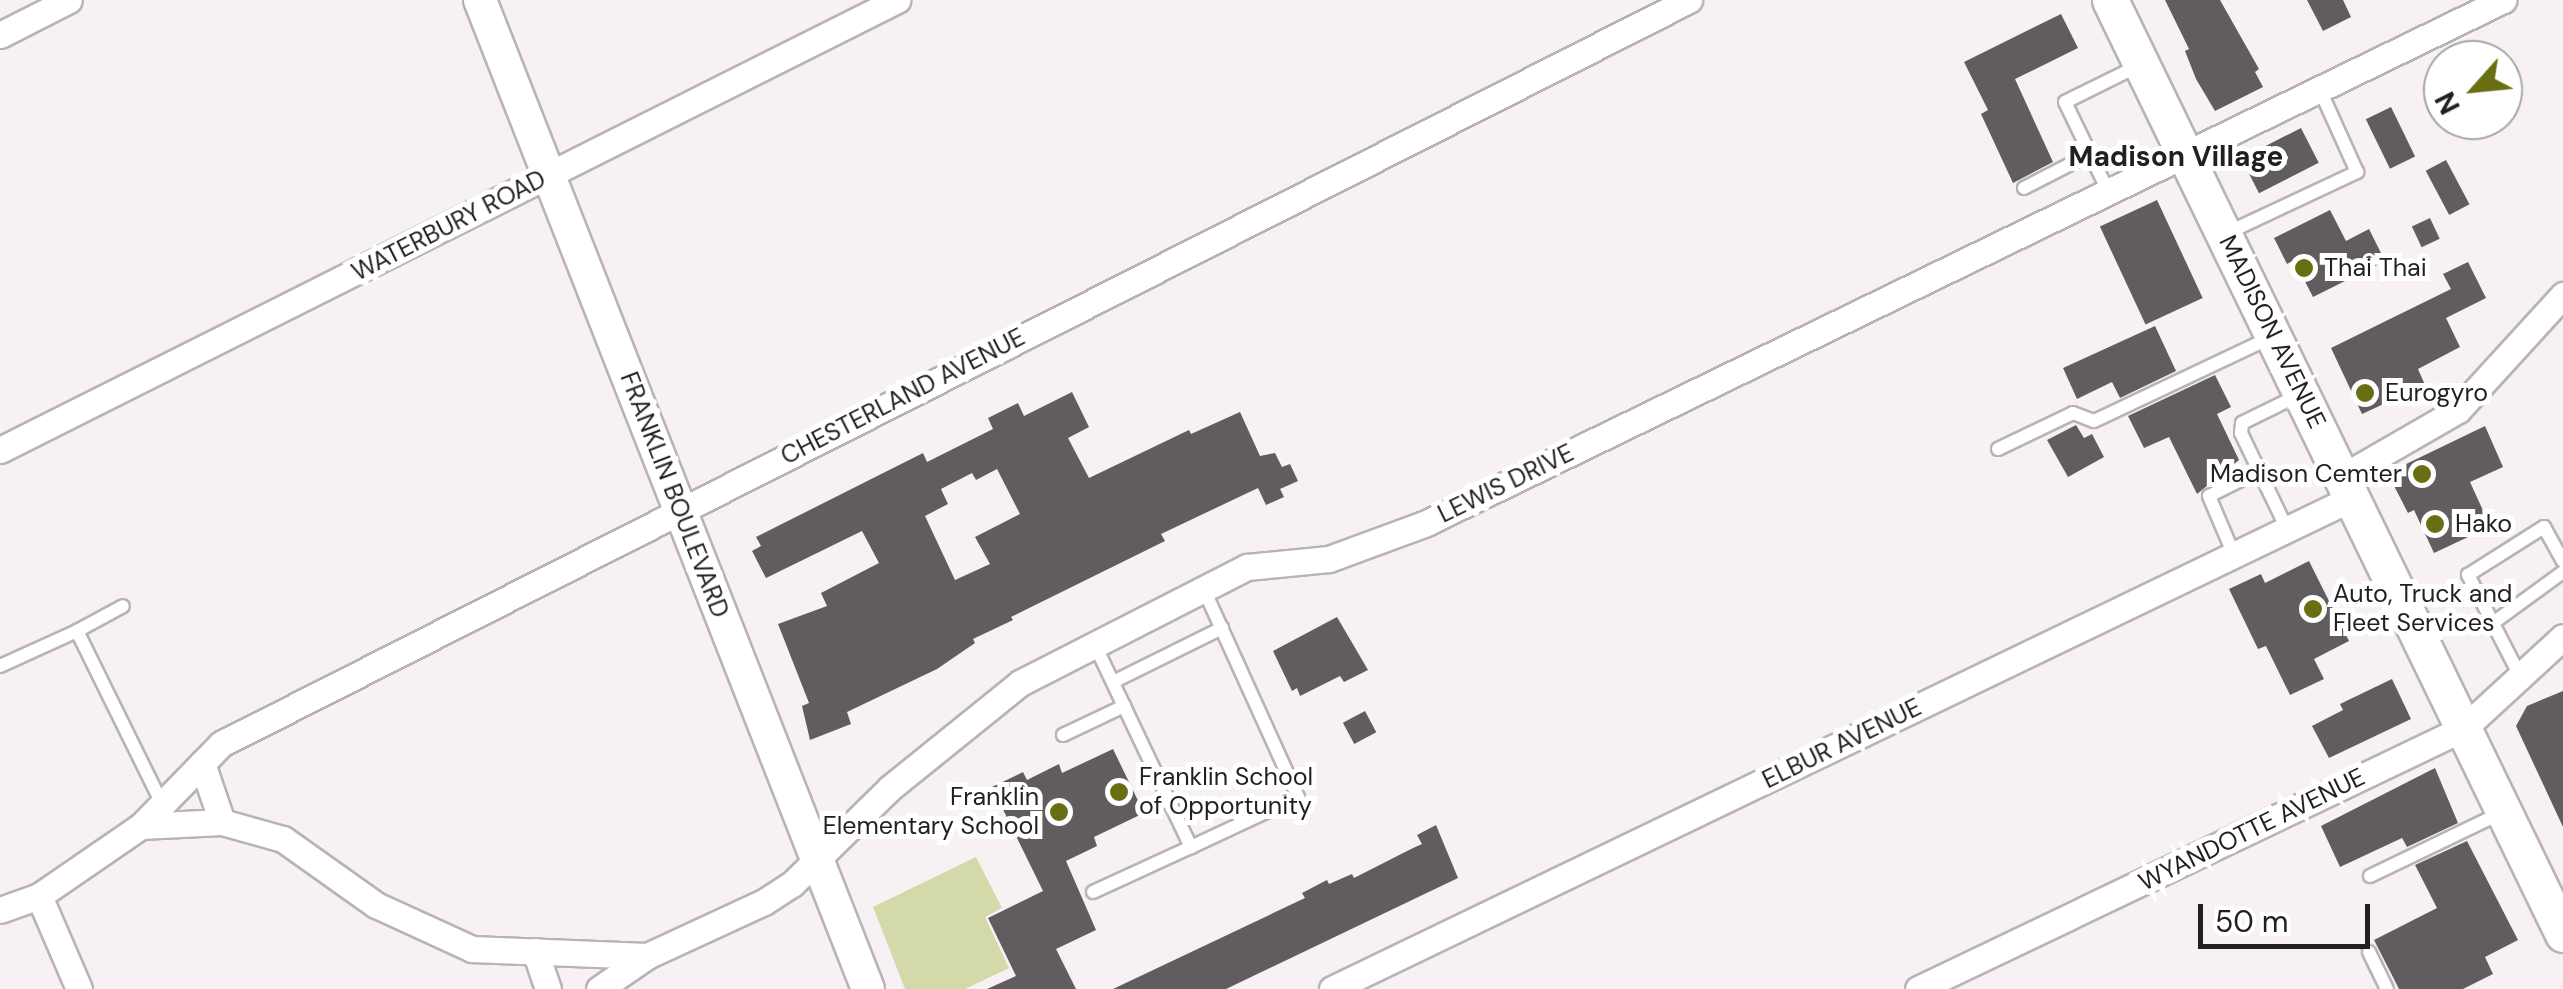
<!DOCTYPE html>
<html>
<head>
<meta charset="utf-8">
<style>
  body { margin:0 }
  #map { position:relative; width:2563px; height:989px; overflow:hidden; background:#f7f1f3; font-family:"DM Sans",sans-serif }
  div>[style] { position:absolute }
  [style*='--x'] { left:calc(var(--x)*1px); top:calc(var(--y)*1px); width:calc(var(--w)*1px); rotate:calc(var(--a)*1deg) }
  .green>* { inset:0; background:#d4d9a9 }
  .building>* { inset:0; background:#615c5e; transform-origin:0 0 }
  .roads { filter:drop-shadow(2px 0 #b9b3b5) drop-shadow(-2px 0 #b9b3b5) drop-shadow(0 2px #b9b3b5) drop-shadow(0 -2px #b9b3b5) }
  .service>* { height:12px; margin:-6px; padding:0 6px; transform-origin:6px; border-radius:6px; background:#fff }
  .minor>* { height:25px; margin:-12.5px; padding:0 12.5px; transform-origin:12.5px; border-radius:12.5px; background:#fff }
  .tertiary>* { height:32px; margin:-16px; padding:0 16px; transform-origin:16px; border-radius:16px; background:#fff }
  .secondary>* { height:35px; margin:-17.5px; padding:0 17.5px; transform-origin:17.5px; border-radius:17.5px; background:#fff }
  .dots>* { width:28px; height:28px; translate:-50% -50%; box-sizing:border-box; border:5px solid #fff; border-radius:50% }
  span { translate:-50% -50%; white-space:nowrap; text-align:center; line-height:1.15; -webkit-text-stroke:10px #fff; paint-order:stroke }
  .street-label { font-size:25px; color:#211f20 }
  .poi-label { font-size:25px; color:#211f20 }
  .left { translate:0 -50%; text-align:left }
  .right { translate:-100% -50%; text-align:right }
  .neighbourhood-label { font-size:28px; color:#211f20; font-weight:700 }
  .north { position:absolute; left:2423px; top:40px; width:100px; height:100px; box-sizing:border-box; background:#fff; border:2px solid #a6a5a6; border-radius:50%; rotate:243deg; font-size:28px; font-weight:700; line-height:40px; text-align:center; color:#211f20 }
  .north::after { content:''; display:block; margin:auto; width:35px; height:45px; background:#6a6e13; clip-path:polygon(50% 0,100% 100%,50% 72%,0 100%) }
  .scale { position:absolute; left:2198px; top:904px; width:172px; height:45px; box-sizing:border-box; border:5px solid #211f20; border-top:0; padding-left:12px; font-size:30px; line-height:35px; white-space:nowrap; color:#211f20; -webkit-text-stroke:8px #fff; paint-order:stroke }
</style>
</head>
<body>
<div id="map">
  <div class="green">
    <div style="clip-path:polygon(976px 857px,1002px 908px,985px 917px,1009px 968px,965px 989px,905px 989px,873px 907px)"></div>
  </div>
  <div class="building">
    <div style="clip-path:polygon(2165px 0,2220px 0,2259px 69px,2255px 72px,2263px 87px,2215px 111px,2196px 79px,2185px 51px,2189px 49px)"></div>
    <div style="clip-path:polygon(2307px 0,2343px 0,2351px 17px,2323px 31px)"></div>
    <div style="clip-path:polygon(2061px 14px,2078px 48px,2015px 79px,2053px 162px,2013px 183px,1981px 114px,1988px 110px,1964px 62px)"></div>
    <div style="left:2391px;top:107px;width:55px;height:28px;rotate:64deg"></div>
    <div style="left:2301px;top:128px;width:39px;height:67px;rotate:63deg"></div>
    <div style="left:2446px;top:160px;width:50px;height:23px;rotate:62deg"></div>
    <div style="left:2157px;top:200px;width:108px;height:63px;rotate:65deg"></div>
    <div style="clip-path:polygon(2330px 210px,2346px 241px,2369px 229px,2385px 261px,2313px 297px,2294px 260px,2287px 264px,2274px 238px)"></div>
    <div style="left:2430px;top:218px;width:23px;height:20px;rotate:65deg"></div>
    <div style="clip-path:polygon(2468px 262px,2486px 298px,2446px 318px,2460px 347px,2418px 369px,2425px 385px,2362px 414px,2331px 348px,2451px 289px,2443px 274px)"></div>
    <div style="clip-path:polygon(2155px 326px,2176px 371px,2120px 398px,2112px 382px,2077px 399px,2063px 368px)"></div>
    <div style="clip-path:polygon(2215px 375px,2231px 407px,2217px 414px,2239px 460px,2197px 494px,2169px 437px,2144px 448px,2128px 416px)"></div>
    <div style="clip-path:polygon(evenodd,1072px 392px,1089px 427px,1068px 438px,1089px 478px,1189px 430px,1191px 434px,1240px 412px,1260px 456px,1275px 453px,1282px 467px,1290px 464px,1298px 481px,1280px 489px,1284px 497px,1266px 505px,1258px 488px,1161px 534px,1165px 541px,1011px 617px,1013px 620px,973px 639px,975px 643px,937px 669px,847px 712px,851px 724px,810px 740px,802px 706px,809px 703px,778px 624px,827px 606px,821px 593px,879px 563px,862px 531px,766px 578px,752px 551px,761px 546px,756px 537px,923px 453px,927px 462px,993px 429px,988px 418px,1018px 403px,1024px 416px,1072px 392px,997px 469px,1020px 514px,975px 537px,990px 564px,955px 580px,925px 516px,948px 504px,941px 489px,972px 473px,976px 480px,997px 469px)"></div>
    <div style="clip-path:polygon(2076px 425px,2084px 438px,2092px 434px,2104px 457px,2068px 477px,2047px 440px)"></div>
    <div style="clip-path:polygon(2485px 426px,2503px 467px,2470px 482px,2486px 517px,2479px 520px,2483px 530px,2434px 553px,2414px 510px,2408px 513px,2391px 480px,2400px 467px)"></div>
    <div style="clip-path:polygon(2309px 561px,2349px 641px,2314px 659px,2324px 679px,2290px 695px,2266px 646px,2258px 649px,2229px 589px,2261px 574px,2265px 583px)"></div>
    <div style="clip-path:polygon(1337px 617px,1368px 670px,1344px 682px,1340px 676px,1300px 696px,1297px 688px,1292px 691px,1273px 651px)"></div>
    <div style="clip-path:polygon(2392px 679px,2411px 719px,2329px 758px,2312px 726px,2343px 710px,2340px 704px)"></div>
    <div style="clip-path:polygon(2563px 691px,2563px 827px,2516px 726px,2527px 706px)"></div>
    <div style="left:1365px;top:711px;width:24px;height:25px;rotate:62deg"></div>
    <div style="clip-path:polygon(1113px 749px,1144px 813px,1094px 837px,1097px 846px,1066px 861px,1096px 930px,1056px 949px,1076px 989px,987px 989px,1016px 976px,988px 918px,1043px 891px,992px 787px,1023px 772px,1027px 780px,1059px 764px,1062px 773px)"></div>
    <div style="clip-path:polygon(2435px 768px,2458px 823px,2407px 847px,2402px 838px,2340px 867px,2321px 826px)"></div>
    <div style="clip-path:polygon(1436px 825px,1458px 878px,1226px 989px,1113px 989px,1305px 898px,1302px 893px,1327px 880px,1329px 884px,1352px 874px,1354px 878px,1411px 849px,1422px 844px,1417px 835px)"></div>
    <div style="clip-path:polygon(2467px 841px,2518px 940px,2485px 957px,2493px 974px,2463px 989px,2399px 989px,2374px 940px,2437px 908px,2415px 865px)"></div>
  </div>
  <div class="roads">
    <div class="service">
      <div style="--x:2024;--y:188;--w:74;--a:-27.3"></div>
      <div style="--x:2109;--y:193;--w:101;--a:-115.8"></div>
      <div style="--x:2065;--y:102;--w:81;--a:-26.3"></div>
      <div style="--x:2227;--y:233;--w:144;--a:-25.1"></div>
      <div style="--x:2357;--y:172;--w:90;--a:-114.3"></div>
      <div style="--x:1998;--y:449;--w:83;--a:-25.6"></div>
      <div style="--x:2073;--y:413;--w:22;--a:21"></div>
      <div style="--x:2094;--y:421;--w:197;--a:-25.3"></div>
      <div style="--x:2287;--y:529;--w:106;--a:-115.6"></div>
      <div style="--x:2241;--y:433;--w:10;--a:-84"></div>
      <div style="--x:2242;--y:423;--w:66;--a:-26.2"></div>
      <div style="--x:2234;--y:555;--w:64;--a:-113"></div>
      <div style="--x:2209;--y:496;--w:56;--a:-26.6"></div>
      <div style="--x:2493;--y:623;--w:87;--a:-36.1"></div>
      <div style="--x:77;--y:631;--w:52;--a:-28.5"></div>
      <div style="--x:1095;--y:645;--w:224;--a:64.6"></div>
      <div style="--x:1191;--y:847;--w:118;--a:-25"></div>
      <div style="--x:1298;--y:797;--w:227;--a:-114.4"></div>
      <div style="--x:0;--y:666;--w:85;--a:-24.4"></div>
      <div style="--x:77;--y:631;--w:193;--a:63.8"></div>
      <div style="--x:2520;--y:676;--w:114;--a:-117.2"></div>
      <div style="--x:2468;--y:575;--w:90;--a:-32.3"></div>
      <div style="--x:2544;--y:527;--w:39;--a:61"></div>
      <div style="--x:1113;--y:682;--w:122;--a:-26.4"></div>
      <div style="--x:1063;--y:735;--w:68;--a:-25.4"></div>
      <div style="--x:2370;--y:876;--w:145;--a:-25.7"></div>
      <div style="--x:1093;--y:892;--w:108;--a:-24.7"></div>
      <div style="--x:2369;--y:952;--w:41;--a:64.1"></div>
    </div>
    <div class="minor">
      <div style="--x:0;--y:35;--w:77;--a:-26.9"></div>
      <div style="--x:0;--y:450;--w:1004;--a:-26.64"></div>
      <div style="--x:2342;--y:477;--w:134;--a:-30"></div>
      <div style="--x:2458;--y:410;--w:156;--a:-47.6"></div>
      <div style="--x:202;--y:763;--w:62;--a:71.3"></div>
      <div style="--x:141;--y:826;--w:115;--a:-45.7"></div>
      <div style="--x:221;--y:744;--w:1646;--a:-26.88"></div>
      <div style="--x:39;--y:896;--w:101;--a:66.7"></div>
      <div style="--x:0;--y:910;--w:41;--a:-19.7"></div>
      <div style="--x:39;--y:896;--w:124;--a:-34.5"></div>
      <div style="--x:141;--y:826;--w:81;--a:-2.8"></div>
      <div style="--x:222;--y:822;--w:63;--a:15.6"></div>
      <div style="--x:283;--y:839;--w:114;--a:35.4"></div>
      <div style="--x:376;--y:905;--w:106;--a:24.6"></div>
      <div style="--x:472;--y:949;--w:175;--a:2.3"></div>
      <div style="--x:647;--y:956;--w:129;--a:-24.8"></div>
      <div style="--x:764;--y:902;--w:33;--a:-33"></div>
      <div style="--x:792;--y:884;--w:137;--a:-44.4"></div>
      <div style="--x:890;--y:788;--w:167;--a:-38.9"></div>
      <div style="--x:1020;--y:683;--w:255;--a:-27.1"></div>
      <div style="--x:1247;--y:567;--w:82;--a:-5.6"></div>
      <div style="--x:1329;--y:559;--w:101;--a:-20.2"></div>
      <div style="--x:1424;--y:524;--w:1200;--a:-25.9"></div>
      <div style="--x:535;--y:951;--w:40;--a:71.1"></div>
      <div style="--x:599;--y:989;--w:58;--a:-34.5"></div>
      <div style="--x:1332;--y:989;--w:1132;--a:-25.7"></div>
      <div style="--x:1918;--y:989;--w:605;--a:-25.55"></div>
      <div style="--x:2464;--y:728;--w:134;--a:-42.6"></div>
    </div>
    <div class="tertiary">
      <div style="--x:480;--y:0;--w:1062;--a:68.58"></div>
    </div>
    <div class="secondary">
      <div style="--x:2110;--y:0;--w:1038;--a:64.13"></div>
    </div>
  </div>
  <div class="dots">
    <div style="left:2304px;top:268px;background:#6a6e13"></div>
    <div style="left:2365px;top:393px;background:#6a6e13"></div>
    <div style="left:2422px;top:474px;background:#6a6e13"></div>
    <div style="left:2435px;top:524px;background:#6a6e13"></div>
    <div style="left:2313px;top:609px;background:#6a6e13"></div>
    <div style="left:1119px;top:792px;background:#6a6e13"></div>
    <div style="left:1059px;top:812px;background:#6a6e13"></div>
  </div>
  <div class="street-label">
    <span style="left:449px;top:226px;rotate:-27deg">WATERBURY ROAD</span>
    <span style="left:2272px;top:332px;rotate:64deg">MADISON AVENUE</span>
    <span style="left:903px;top:397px;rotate:-27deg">CHESTERLAND AVENUE</span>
    <span style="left:1506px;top:484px;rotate:-26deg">LEWIS DRIVE</span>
    <span style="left:674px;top:495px;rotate:69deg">FRANKLIN BOULEVARD</span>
    <span style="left:1842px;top:744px;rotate:-26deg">ELBUR AVENUE</span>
    <span style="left:2252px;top:830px;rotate:-26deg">WYANDOTTE AVENUE</span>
  </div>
  <div class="poi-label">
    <span class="left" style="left:2324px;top:268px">Thai Thai</span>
    <span class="left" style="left:2385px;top:393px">Eurogyro</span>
    <span class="right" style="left:2402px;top:474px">Madison Cemter</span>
    <span class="left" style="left:2455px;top:524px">Hako</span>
    <span class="left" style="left:2333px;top:609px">Auto, Truck and<br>Fleet Services</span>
    <span class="left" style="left:1139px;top:792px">Franklin School<br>of Opportunity</span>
    <span class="right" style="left:1039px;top:812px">Franklin<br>Elementary School</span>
  </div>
  <div class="neighbourhood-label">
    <span style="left:2176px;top:157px">Madison Village</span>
  </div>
  <div class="north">N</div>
  <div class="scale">50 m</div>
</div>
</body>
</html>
